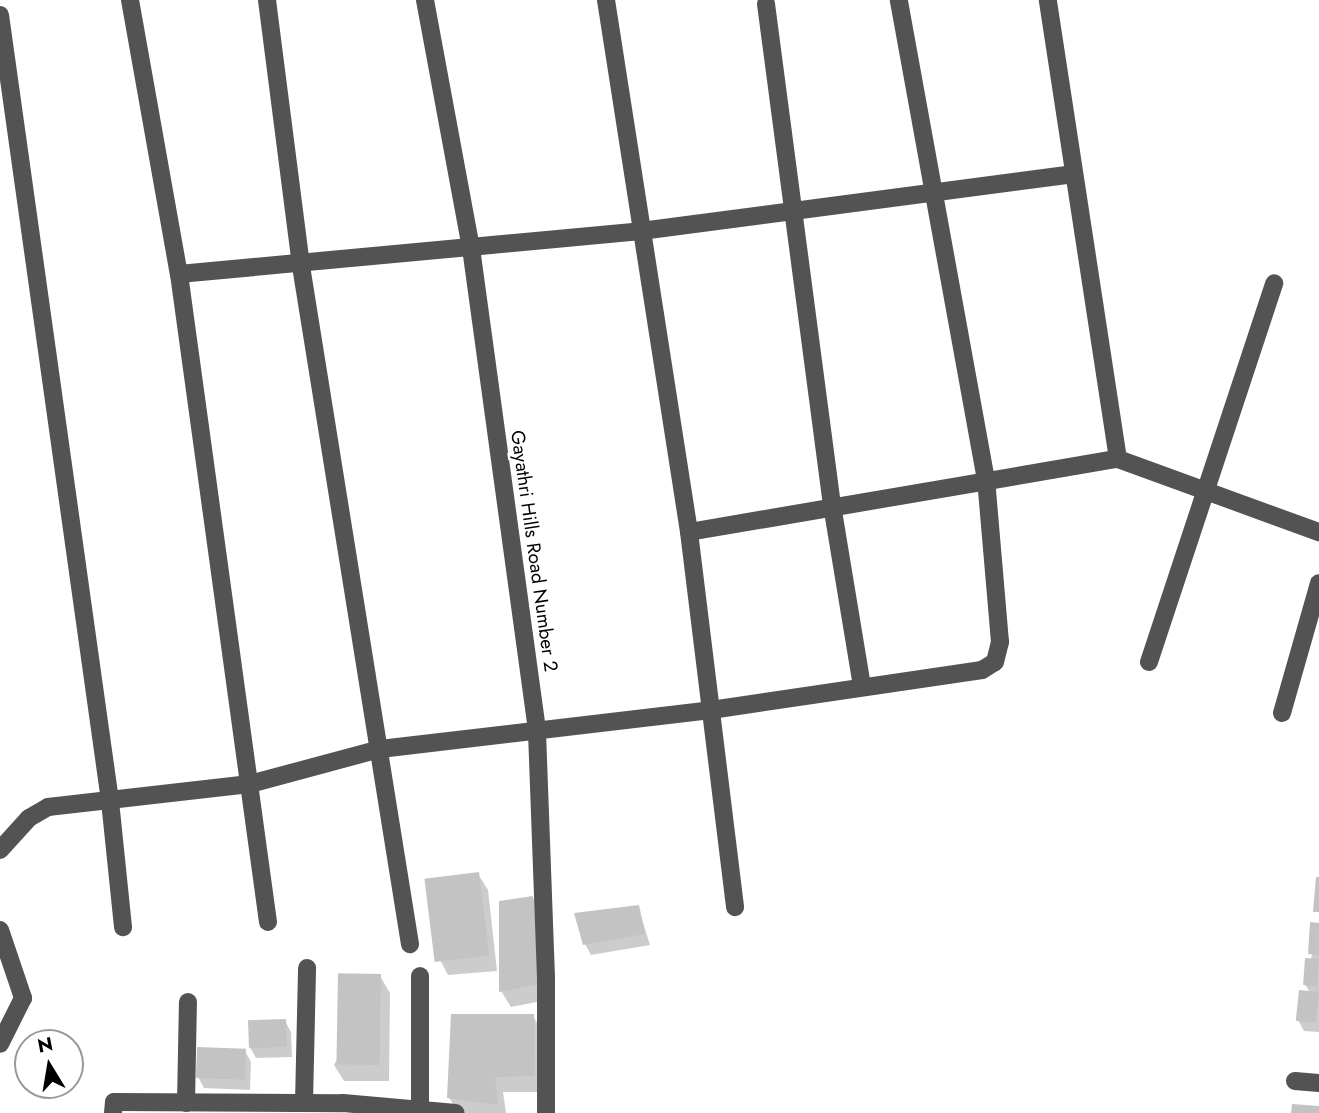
<!DOCTYPE html>
<html>
<head>
<meta charset="utf-8">
<style>
  body { margin:0 }
  #map { position:relative; width:1319px; height:1113px; overflow:hidden; background:#fff; font-family:Jost,sans-serif }
  div>[style] { position:absolute }
  [style*='--x'] { left:calc(var(--x)*1px); top:calc(var(--y)*1px); width:calc(var(--w)*1px); rotate:calc(var(--a)*1deg) }
  .shadow>* { inset:0; background:#0003 }
  .building>* { inset:0; background:#c3c3c3; transform-origin:0 0 }
  .minor>* { height:18px; margin:-9px; padding:0 9px; transform-origin:9px; border-radius:9px; background:#535353 }
  span { translate:-50% -50%; white-space:nowrap; text-align:center; line-height:1.15; -webkit-text-stroke:5px #fff; paint-order:stroke }
  .street-label { font-size:19px; color:#000 }
  .north { position:absolute; left:14px; top:1029px; width:70px; height:70px; box-sizing:border-box; background:#fff; border:2px solid #999; border-radius:50%; rotate:349deg; font-size:19px; font-weight:700; line-height:28px; text-align:center; color:#000 }
  .north::after { content:''; display:block; margin:auto; width:24px; height:32px; background:#000; clip-path:polygon(50% 0,100% 100%,50% 72%,0 100%) }
</style>
</head>
<body>
<div id="map">
  <div class="shadow">
    <div style="clip-path:polygon(478px 874px,488px 890px,497px 971px,448px 975px,439px 958px)"></div>
    <div style="clip-path:polygon(533px 898px,542px 914px,547px 1000px,511px 1007px,501px 991px)"></div>
    <div style="clip-path:polygon(638px 907px,650px 945px,591px 955px,585px 944px)"></div>
    <div style="clip-path:polygon(1319px 925px,1319px 1032px,1304px 1031px,1298px 1020px,1310px 993px,1305px 984px)"></div>
    <div style="clip-path:polygon(380px 976px,390px 993px,389px 1081px,344px 1081px,334px 1065px)"></div>
    <div style="clip-path:polygon(533px 1016px,543px 1033px,543px 1092px,503px 1092px,506px 1113px,458px 1113px,449px 1097px)"></div>
    <div style="clip-path:polygon(285px 1021px,291px 1032px,292px 1057px,256px 1058px,250px 1047px)"></div>
    <div style="clip-path:polygon(245px 1051px,251px 1062px,250px 1090px,204px 1088px,198px 1077px)"></div>
  </div>
  <div class="building">
    <div style="left:479px;top:872px;width:84px;height:55px;rotate:83deg"></div>
    <div style="clip-path:polygon(1316px 877px,1319px 877px,1319px 912px,1313px 912px)"></div>
    <div style="clip-path:polygon(533px 896px,539px 984px,499px 992px,499px 901px)"></div>
    <div style="clip-path:polygon(639px 905px,645px 934px,583px 945px,574px 913px)"></div>
    <div style="clip-path:polygon(1310px 922px,1319px 923px,1319px 955px,1308px 954px)"></div>
    <div style="left:1305px;top:958px;width:14px;height:27px;rotate:4deg"></div>
    <div style="left:381px;top:974px;width:91px;height:43px;rotate:91deg"></div>
    <div style="left:1299px;top:990px;width:20px;height:31px;rotate:6deg"></div>
    <div style="clip-path:polygon(451px 1014px,534px 1014px,535px 1076px,495px 1077px,498px 1105px,447px 1098px)"></div>
    <div style="left:286px;top:1019px;width:28px;height:38px;rotate:88deg"></div>
    <div style="left:197px;top:1047px;width:49px;height:31px;rotate:2deg"></div>
    <div style="clip-path:polygon(1292px 1104px,1319px 1106px,1319px 1113px,1291px 1113px)"></div>
  </div>
  <div class="minor">
    <div style="--x:130;--y:0;--w:278;--a:79.9"></div>
    <div style="--x:179;--y:274;--w:654;--a:82.18"></div>
    <div style="--x:267;--y:0;--w:268;--a:82.7"></div>
    <div style="--x:301;--y:266;--w:687;--a:80.87"></div>
    <div style="--x:425;--y:0;--w:252;--a:79.5"></div>
    <div style="--x:471;--y:248;--w:488;--a:82.2"></div>
    <div style="--x:537;--y:732;--w:247;--a:87.9"></div>
    <div style="--x:546;--y:979;--w:134;--a:90"></div>
    <div style="--x:606;--y:0;--w:538;--a:81.13"></div>
    <div style="--x:689;--y:532;--w:435;--a:-9.7"></div>
    <div style="--x:1118;--y:459;--w:464;--a:-98.7"></div>
    <div style="--x:766;--y:4;--w:505;--a:82.5"></div>
    <div style="--x:832;--y:505;--w:183;--a:80.6"></div>
    <div style="--x:0;--y:15;--w:794;--a:82.03"></div>
    <div style="--x:110;--y:801;--w:127;--a:84.1"></div>
    <div style="--x:179;--y:274;--w:464;--a:-5.3"></div>
    <div style="--x:641;--y:231;--w:435;--a:-7.5"></div>
    <div style="--x:1118;--y:459;--w:214;--a:20"></div>
    <div style="--x:689;--y:532;--w:378;--a:83"></div>
    <div style="--x:1149;--y:662;--w:399;--a:-71.7"></div>
    <div style="--x:1282;--y:713;--w:135;--a:-74.1"></div>
    <div style="--x:0;--y:850;--w:43;--a:-47.8"></div>
    <div style="--x:29;--y:818;--w:22;--a:-30"></div>
    <div style="--x:48;--y:807;--w:203;--a:-6.5"></div>
    <div style="--x:250;--y:784;--w:135;--a:-15.1"></div>
    <div style="--x:380;--y:749;--w:333;--a:-6.7"></div>
    <div style="--x:711;--y:710;--w:274;--a:-8.4"></div>
    <div style="--x:982;--y:670;--w:15;--a:-32"></div>
    <div style="--x:995;--y:662;--w:21;--a:-76"></div>
    <div style="--x:1000;--y:642;--w:163;--a:-94.9"></div>
    <div style="--x:986;--y:480;--w:488;--a:-100.3"></div>
    <div style="--x:0;--y:930;--w:72;--a:71.3"></div>
    <div style="--x:23;--y:998;--w:51;--a:116.6"></div>
    <div style="--x:420;--y:976;--w:134;--a:90"></div>
    <div style="--x:1295;--y:1081;--w:24;--a:5"></div>
    <div style="--x:186;--y:1103;--w:101;--a:-88.9"></div>
    <div style="--x:304;--y:1103;--w:135;--a:-88.7"></div>
    <div style="--x:113;--y:1113;--w:11;--a:-85"></div>
    <div style="--x:114;--y:1102;--w:229;--a:0.3"></div>
    <div style="--x:343;--y:1103;--w:113;--a:5.1"></div>
  </div>
  <div class="street-label">
    <span style="left:534px;top:551px;rotate:82deg">Gayathri Hills Road Number 2</span>
  </div>
  <div class="north">N</div>
</div>
</body>
</html>
